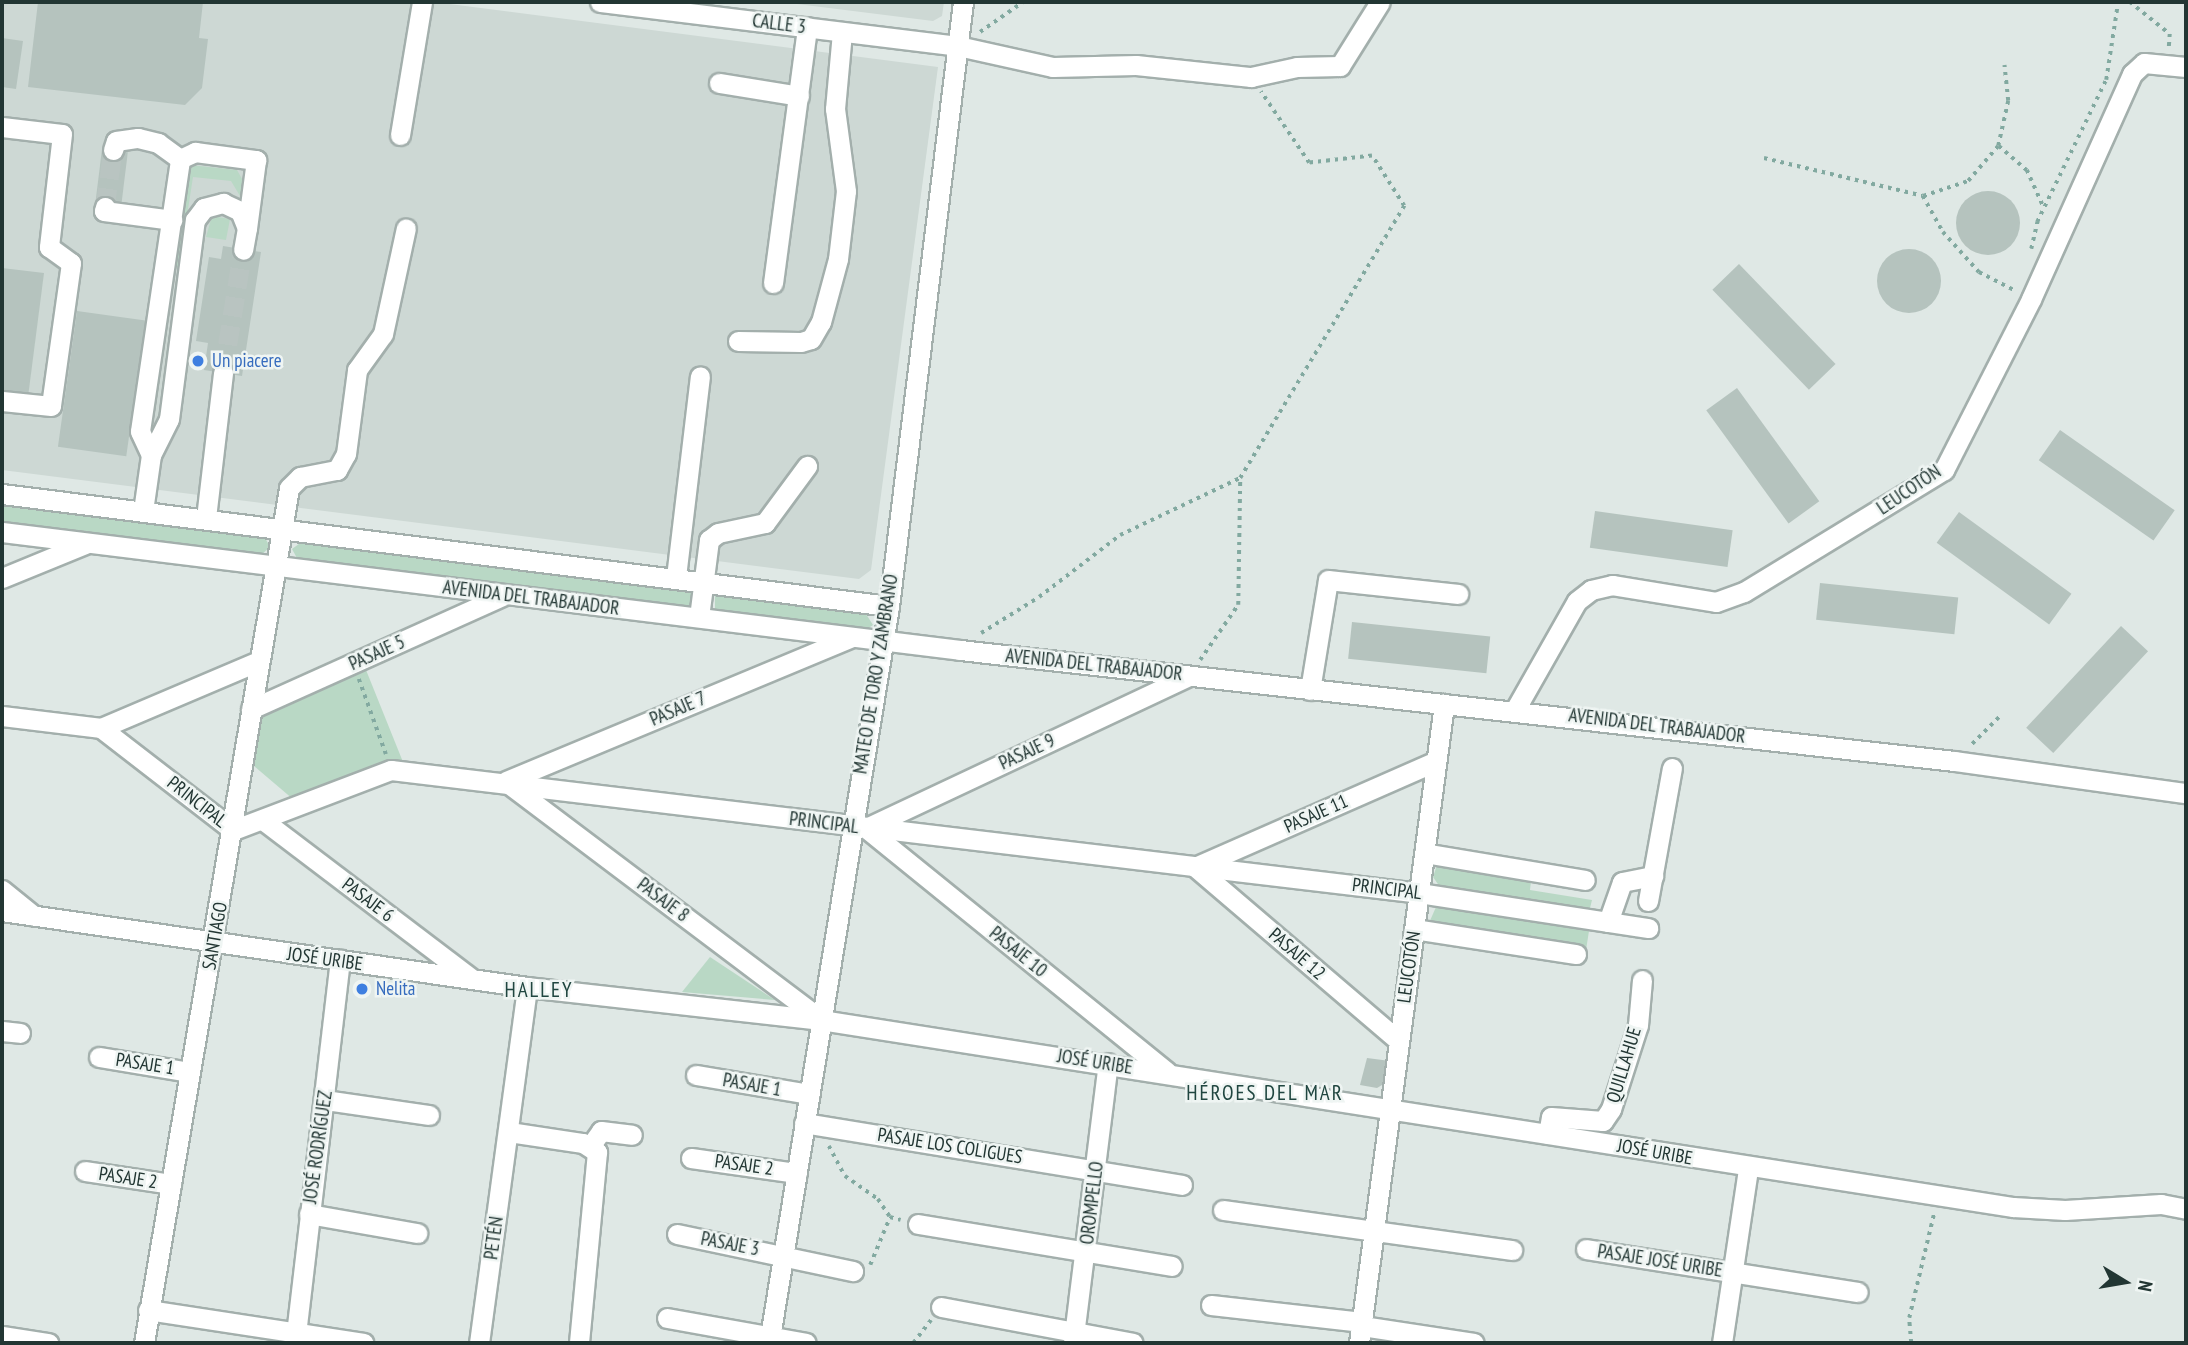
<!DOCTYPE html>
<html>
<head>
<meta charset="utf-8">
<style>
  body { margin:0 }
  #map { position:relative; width:2188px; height:1345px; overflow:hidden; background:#dfe8e5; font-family:"PT Sans Narrow",sans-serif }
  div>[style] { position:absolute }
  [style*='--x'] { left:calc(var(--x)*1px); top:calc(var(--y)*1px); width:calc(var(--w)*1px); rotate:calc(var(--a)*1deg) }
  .built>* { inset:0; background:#cdd8d4 }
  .green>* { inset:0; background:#b9d8c5 }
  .building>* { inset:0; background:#b5c3be; transform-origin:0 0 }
  .round { border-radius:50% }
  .minor-tunnel>* { height:19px; margin-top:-9.5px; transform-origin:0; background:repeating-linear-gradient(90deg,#b9c4c1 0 19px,transparent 0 29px) }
  .path>* { height:3.5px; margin-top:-1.75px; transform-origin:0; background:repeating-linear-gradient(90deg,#82a9a0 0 3.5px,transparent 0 8.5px) }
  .roads { filter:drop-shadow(2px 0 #a3afac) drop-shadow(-2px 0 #a3afac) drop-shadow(0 2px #a3afac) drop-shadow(0 -2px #a3afac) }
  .minor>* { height:19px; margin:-9.5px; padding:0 9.5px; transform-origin:9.5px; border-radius:9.5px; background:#fff }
  .dots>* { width:19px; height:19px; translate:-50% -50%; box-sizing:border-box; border:4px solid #eff5f3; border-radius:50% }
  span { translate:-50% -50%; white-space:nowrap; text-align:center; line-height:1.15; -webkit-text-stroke:5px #eff5f3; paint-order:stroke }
  .street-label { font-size:19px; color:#223633 }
  .shop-label { font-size:19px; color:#366cbe }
  .left { translate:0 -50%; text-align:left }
  .neighbourhood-label { font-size:21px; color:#204640; letter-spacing:2px }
  .frame { position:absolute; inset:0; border:4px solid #223633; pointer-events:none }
  .north { position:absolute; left:2090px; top:1247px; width:70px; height:70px; -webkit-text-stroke:5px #eff5f3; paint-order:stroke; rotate:101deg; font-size:19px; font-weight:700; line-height:28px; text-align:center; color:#223633 }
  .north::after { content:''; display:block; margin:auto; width:24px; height:32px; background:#223633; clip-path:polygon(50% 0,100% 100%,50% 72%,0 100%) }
</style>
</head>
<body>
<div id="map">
  <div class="built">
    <div style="clip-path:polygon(2px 2px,434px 2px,938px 67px,871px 570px,859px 579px,2px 470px)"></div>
    <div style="clip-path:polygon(781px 2px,944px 2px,942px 16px,933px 21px)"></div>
  </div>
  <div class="green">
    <div style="clip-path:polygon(190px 165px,237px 170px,246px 186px,243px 201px,231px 181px,193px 177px,179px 268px,173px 266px,186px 168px)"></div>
    <div style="clip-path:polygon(212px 216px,230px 219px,226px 240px,206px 237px)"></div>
    <div style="clip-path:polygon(2px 501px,264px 536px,270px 547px,261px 555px,2px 521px)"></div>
    <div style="clip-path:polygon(303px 541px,690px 591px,694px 600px,687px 609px,298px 560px,292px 549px)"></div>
    <div style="clip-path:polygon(715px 594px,866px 614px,873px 625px,867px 629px,715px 611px)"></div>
    <div style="clip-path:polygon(364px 665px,403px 762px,294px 800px,254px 766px,261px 713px)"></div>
    <div style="clip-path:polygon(1437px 865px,1531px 881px,1530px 890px,1592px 900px,1589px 912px,1440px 887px,1433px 877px)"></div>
    <div style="clip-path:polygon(1436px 907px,1589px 931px,1586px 950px,1435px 927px,1429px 923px)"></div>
    <div style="clip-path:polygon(710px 957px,775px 1000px,682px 992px)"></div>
  </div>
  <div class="building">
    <div style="clip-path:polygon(38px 2px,203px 2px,199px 38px,208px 39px,202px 88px,185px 105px,28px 87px)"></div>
    <div style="clip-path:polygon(2px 38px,23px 41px,16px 89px,2px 87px)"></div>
    <div style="left:102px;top:149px;width:26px;height:57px;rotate:7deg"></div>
    <div class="round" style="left:1956px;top:191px;width:64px;height:64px"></div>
    <div style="clip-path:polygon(223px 246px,261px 252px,242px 376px,204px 370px,208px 343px,196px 341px,209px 257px,221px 259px)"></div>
    <div class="round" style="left:1877px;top:249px;width:64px;height:64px"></div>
    <div style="left:1739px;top:264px;width:139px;height:37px;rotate:46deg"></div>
    <div style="clip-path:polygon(2px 268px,44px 273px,28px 397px,2px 393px)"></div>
    <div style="left:77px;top:311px;width:69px;height:137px;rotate:8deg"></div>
    <div style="left:1737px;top:388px;width:140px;height:38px;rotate:54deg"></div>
    <div style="left:2060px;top:430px;width:140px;height:37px;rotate:35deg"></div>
    <div style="left:1595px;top:511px;width:139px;height:37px;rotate:8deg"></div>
    <div style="left:1959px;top:512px;width:139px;height:38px;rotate:36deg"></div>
    <div style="left:1820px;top:583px;width:139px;height:37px;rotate:6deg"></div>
    <div style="left:1352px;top:622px;width:139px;height:37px;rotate:6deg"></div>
    <div style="left:2121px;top:626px;width:37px;height:139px;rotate:43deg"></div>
    <div style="clip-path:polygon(1367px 1058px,1390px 1061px,1387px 1082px,1377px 1088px,1360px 1085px)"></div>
  </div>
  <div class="minor-tunnel">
    <div style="--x:105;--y:207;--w:58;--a:-82"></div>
    <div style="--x:223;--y:373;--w:125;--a:-80.8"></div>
  </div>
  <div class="path">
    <div style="--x:2130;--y:2;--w:51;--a:38.7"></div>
    <div style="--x:2170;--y:34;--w:15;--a:94"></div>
    <div style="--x:980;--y:32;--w:52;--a:-34.9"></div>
    <div style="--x:1999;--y:146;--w:37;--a:41"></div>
    <div style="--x:2027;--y:170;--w:42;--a:65.9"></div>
    <div style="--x:1764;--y:158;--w:163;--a:13.4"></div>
    <div style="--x:1923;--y:196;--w:41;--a:60.9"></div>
    <div style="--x:1943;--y:232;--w:54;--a:48"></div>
    <div style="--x:1979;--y:272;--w:42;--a:27.2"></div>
    <div style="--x:1923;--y:196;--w:47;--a:-18.4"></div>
    <div style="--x:1968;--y:181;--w:46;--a:-49.4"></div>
    <div style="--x:1998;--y:146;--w:46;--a:-77.5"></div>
    <div style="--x:2008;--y:101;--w:36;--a:-96"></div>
    <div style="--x:2031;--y:249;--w:28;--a:-77"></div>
    <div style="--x:2037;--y:222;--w:158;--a:-64.1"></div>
    <div style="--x:2106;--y:80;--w:79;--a:-81.3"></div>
    <div style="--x:981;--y:633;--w:68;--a:-31.8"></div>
    <div style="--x:1039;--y:597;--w:102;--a:-37.4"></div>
    <div style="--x:1120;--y:535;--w:133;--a:-25.4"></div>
    <div style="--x:1200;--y:660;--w:67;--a:-55.4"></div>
    <div style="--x:1238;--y:605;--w:127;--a:-89.1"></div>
    <div style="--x:1240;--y:478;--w:318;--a:-58.9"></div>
    <div style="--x:1404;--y:206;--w:59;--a:-122.6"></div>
    <div style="--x:1372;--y:156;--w:63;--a:173.7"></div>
    <div style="--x:1309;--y:163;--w:86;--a:-124.1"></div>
    <div style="--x:359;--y:679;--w:80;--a:70.2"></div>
    <div style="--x:1972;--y:744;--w:40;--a:-45"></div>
    <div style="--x:829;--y:1146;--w:34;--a:62"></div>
    <div style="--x:845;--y:1176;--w:40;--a:34.9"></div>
    <div style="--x:878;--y:1199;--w:22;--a:56"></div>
    <div style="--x:870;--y:1265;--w:52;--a:-67.4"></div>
    <div style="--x:890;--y:1217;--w:11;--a:15"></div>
    <div style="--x:913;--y:1343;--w:29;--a:-52"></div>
    <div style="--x:1911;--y:1343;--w:25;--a:-95"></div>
    <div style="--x:1909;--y:1318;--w:108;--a:-76.6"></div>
  </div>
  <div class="roads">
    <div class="minor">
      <div style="--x:600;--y:2;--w:361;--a:7"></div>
      <div style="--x:958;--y:46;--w:97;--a:12.5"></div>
      <div style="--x:1053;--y:67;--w:83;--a:-1.4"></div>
      <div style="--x:1136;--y:65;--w:116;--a:6"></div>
      <div style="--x:1251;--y:77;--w:47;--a:-12.3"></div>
      <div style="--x:1297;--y:67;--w:43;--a:-1.3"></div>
      <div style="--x:1340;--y:66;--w:75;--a:-58"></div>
      <div style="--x:719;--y:83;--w:81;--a:9.2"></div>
      <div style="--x:2;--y:127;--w:60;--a:6.7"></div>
      <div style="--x:62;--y:134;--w:114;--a:96.6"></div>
      <div style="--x:49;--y:247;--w:27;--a:36"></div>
      <div style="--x:71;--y:263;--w:144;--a:98"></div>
      <div style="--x:51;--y:406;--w:49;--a:-174.2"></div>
      <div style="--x:400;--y:135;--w:135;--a:-80.6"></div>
      <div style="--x:113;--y:150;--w:9;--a:-72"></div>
      <div style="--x:116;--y:141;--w:22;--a:-8"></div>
      <div style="--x:138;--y:138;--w:21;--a:14"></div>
      <div style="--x:158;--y:143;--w:27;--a:36"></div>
      <div style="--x:105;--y:207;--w:4;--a:104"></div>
      <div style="--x:104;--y:211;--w:69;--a:7.5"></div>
      <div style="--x:773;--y:283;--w:258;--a:-82.4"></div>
      <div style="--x:738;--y:341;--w:63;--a:0.9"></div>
      <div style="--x:801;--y:342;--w:10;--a:-17"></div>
      <div style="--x:811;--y:339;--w:20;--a:-60"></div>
      <div style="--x:821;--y:322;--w:65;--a:-74.9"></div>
      <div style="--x:838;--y:259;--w:68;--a:-83.3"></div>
      <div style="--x:846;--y:191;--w:83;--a:-97.6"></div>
      <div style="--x:835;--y:109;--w:77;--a:-84.8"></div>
      <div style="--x:151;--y:455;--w:26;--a:-115"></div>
      <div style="--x:140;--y:431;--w:275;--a:-81.6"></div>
      <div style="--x:180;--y:159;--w:17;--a:-25"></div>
      <div style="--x:195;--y:152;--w:62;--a:7.5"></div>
      <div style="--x:256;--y:160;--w:69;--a:97.5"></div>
      <div style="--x:2;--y:494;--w:894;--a:7.2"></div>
      <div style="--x:143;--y:511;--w:57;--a:-81.9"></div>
      <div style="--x:151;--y:455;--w:40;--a:-63.4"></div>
      <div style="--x:169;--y:419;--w:201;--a:-82.6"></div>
      <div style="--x:195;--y:220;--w:15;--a:-53"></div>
      <div style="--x:204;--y:208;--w:20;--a:-15"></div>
      <div style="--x:223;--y:203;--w:19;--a:25"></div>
      <div style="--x:240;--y:211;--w:18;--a:68"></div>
      <div style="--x:247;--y:228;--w:22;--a:100"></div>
      <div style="--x:206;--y:518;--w:146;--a:-83.3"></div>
      <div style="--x:2;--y:532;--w:965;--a:7.02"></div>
      <div style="--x:960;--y:650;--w:1000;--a:6.37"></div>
      <div style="--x:1954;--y:761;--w:234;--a:7.9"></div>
      <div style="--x:676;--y:577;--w:202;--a:-83.2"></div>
      <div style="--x:2;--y:578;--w:90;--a:-22.3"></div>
      <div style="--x:699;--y:617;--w:78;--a:-82.6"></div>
      <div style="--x:709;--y:540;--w:11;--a:-38"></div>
      <div style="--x:718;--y:533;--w:48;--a:-12"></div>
      <div style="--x:765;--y:523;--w:71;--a:-53.6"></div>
      <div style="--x:1310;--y:690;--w:111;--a:-80.7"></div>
      <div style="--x:1328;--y:580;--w:131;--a:6.1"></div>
      <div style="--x:251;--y:709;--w:275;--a:-24.2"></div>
      <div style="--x:1515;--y:710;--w:125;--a:-60.4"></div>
      <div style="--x:1577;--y:601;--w:18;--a:-38"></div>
      <div style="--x:1591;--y:590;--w:22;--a:-13"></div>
      <div style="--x:1612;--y:585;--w:105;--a:9.3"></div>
      <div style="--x:1716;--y:602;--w:30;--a:-20"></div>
      <div style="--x:1744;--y:592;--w:234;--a:-31.4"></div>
      <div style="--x:1944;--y:470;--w:192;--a:-63"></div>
      <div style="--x:2031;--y:299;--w:247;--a:-65.8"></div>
      <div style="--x:2132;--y:74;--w:16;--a:-43"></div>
      <div style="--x:2144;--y:63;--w:42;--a:5.4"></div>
      <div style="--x:2;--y:716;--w:100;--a:6.9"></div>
      <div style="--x:101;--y:728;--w:172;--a:-23"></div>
      <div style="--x:101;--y:728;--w:167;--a:37.7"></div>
      <div style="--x:233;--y:830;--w:169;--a:-20.8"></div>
      <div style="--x:391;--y:770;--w:1035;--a:6.82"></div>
      <div style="--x:1419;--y:893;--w:232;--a:8.7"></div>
      <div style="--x:506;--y:781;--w:373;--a:-22.6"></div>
      <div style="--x:506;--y:782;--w:393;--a:37"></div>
      <div style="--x:264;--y:821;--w:261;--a:37.2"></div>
      <div style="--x:1424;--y:853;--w:163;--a:9.5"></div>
      <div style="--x:2;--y:890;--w:41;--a:39.1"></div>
      <div style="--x:1648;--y:901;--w:135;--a:-79.8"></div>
      <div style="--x:2;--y:911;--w:530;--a:8.24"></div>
      <div style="--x:527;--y:987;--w:296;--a:6.4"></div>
      <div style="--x:821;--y:1020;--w:1207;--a:8.92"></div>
      <div style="--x:2013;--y:1207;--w:52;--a:3.3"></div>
      <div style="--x:2065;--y:1210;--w:96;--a:-3.6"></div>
      <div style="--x:2161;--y:1204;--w:25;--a:11"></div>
      <div style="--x:1608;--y:922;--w:42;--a:-70.7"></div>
      <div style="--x:1622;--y:882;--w:32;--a:-11"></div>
      <div style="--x:1414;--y:929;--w:164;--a:8.8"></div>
      <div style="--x:2;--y:1031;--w:18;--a:6"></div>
      <div style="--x:1399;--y:1041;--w:268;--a:-139.5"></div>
      <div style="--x:1195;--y:867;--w:263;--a:-23.7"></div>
      <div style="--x:99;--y:1057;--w:92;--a:9.4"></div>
      <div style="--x:1167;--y:1072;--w:387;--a:-141"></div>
      <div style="--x:866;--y:828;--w:357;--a:-25.2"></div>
      <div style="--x:696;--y:1075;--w:115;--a:9.5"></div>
      <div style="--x:325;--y:1100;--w:105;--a:8.2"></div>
      <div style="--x:804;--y:1123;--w:383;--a:9.3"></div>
      <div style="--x:509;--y:1132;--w:75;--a:8.5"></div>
      <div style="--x:583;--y:1143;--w:17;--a:33"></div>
      <div style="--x:597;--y:1152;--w:192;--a:95.4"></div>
      <div style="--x:1548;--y:1134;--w:17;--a:-80"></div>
      <div style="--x:1551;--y:1117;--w:52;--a:4.4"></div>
      <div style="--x:1603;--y:1121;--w:14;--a:-56"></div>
      <div style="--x:1611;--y:1109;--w:88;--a:-72.2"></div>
      <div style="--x:1638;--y:1025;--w:45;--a:-84.9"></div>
      <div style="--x:591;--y:1145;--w:17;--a:-54"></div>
      <div style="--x:601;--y:1131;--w:31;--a:7"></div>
      <div style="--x:691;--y:1158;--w:107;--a:8.1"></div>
      <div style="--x:85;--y:1171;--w:87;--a:8.6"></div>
      <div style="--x:1223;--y:1210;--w:292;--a:7.9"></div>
      <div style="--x:309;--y:1214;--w:110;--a:10"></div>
      <div style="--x:918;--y:1224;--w:257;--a:9.4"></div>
      <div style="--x:677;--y:1234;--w:180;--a:11.9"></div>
      <div style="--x:1586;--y:1249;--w:275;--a:9"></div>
      <div style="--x:1211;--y:1305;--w:152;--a:6.4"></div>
      <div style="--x:941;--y:1307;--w:195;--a:10.6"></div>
      <div style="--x:148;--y:1310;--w:218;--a:8.7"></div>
      <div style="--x:667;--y:1318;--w:141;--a:10.2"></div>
      <div style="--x:1362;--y:1326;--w:113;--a:8.6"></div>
      <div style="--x:296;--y:1334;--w:377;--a:-83.3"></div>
      <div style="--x:2;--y:1336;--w:47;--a:8.7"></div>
      <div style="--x:144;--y:1343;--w:867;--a:-80.37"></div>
      <div style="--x:289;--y:488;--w:16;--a:-45"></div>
      <div style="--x:300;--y:477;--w:38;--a:-11"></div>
      <div style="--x:337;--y:470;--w:18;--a:-61"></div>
      <div style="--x:346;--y:454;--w:85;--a:-82.5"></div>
      <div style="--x:357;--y:370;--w:44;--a:-54.2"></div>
      <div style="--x:383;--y:334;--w:108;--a:-77.8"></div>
      <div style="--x:479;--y:1343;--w:359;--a:-82.3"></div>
      <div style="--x:769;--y:1343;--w:747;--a:-80.75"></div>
      <div style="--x:889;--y:606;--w:609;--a:-83.02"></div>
      <div style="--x:1073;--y:1343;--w:282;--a:-82.9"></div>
      <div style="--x:1359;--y:1343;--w:645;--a:-82.42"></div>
      <div style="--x:1722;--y:1343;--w:177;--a:-81.5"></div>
    </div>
  </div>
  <div class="dots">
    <div style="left:198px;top:361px;background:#3f7fe0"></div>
    <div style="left:362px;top:989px;background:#3f7fe0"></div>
  </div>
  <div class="street-label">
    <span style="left:779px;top:24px;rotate:7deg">CALLE 3</span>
    <span style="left:1909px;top:490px;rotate:-34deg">LEUCOTÓN</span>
    <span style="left:531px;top:598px;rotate:7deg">AVENIDA DEL TRABAJADOR</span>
    <span style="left:377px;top:653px;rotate:-24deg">PASAJE 5</span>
    <span style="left:1094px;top:665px;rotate:6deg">AVENIDA DEL TRABAJADOR</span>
    <span style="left:876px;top:674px;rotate:-81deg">MATEO DE TORO Y ZAMBRANO</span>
    <span style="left:678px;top:709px;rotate:-23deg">PASAJE 7</span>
    <span style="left:1657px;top:726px;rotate:7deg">AVENIDA DEL TRABAJADOR</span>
    <span style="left:1027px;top:752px;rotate:-25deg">PASAJE 9</span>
    <span style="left:197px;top:802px;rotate:38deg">PRINCIPAL</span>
    <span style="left:1316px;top:814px;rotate:-24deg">PASAJE 11</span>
    <span style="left:824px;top:823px;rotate:7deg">PRINCIPAL</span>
    <span style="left:1387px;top:889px;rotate:7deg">PRINCIPAL</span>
    <span style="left:368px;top:900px;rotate:37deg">PASAJE 6</span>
    <span style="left:663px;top:900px;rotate:37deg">PASAJE 8</span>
    <span style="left:215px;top:936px;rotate:-80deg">SANTIAGO</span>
    <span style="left:1018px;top:952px;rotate:39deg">PASAJE 10</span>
    <span style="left:1297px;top:954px;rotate:41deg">PASAJE 12</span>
    <span style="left:325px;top:959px;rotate:8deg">JOSÉ URIBE</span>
    <span style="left:1409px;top:967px;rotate:-82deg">LEUCOTÓN</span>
    <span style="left:1095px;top:1062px;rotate:9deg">JOSÉ URIBE</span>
    <span style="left:145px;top:1064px;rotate:9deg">PASAJE 1</span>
    <span style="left:1624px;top:1065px;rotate:-73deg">QUILLAHUE</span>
    <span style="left:752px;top:1085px;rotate:10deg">PASAJE 1</span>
    <span style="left:950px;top:1146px;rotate:9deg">PASAJE LOS COLIGUES</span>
    <span style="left:318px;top:1147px;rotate:-82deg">JOSÉ RODRÍGUEZ</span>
    <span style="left:1655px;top:1152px;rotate:10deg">JOSÉ URIBE</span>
    <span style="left:744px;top:1165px;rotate:8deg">PASAJE 2</span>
    <span style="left:128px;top:1178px;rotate:9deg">PASAJE 2</span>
    <span style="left:1092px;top:1203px;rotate:-83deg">OROMPELLO</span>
    <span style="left:494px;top:1238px;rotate:-82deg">PETÉN</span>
    <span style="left:730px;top:1244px;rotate:11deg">PASAJE 3</span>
    <span style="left:1660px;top:1261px;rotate:9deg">PASAJE JOSÉ URIBE</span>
  </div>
  <div class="shop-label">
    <span class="left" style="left:212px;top:361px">Un piacere</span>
    <span class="left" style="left:376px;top:989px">Nelita</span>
  </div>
  <div class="neighbourhood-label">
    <span style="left:539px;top:990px">HALLEY</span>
    <span style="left:1265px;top:1093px">HÉROES DEL MAR</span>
  </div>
  <div class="frame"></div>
  <div class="north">N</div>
</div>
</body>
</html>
